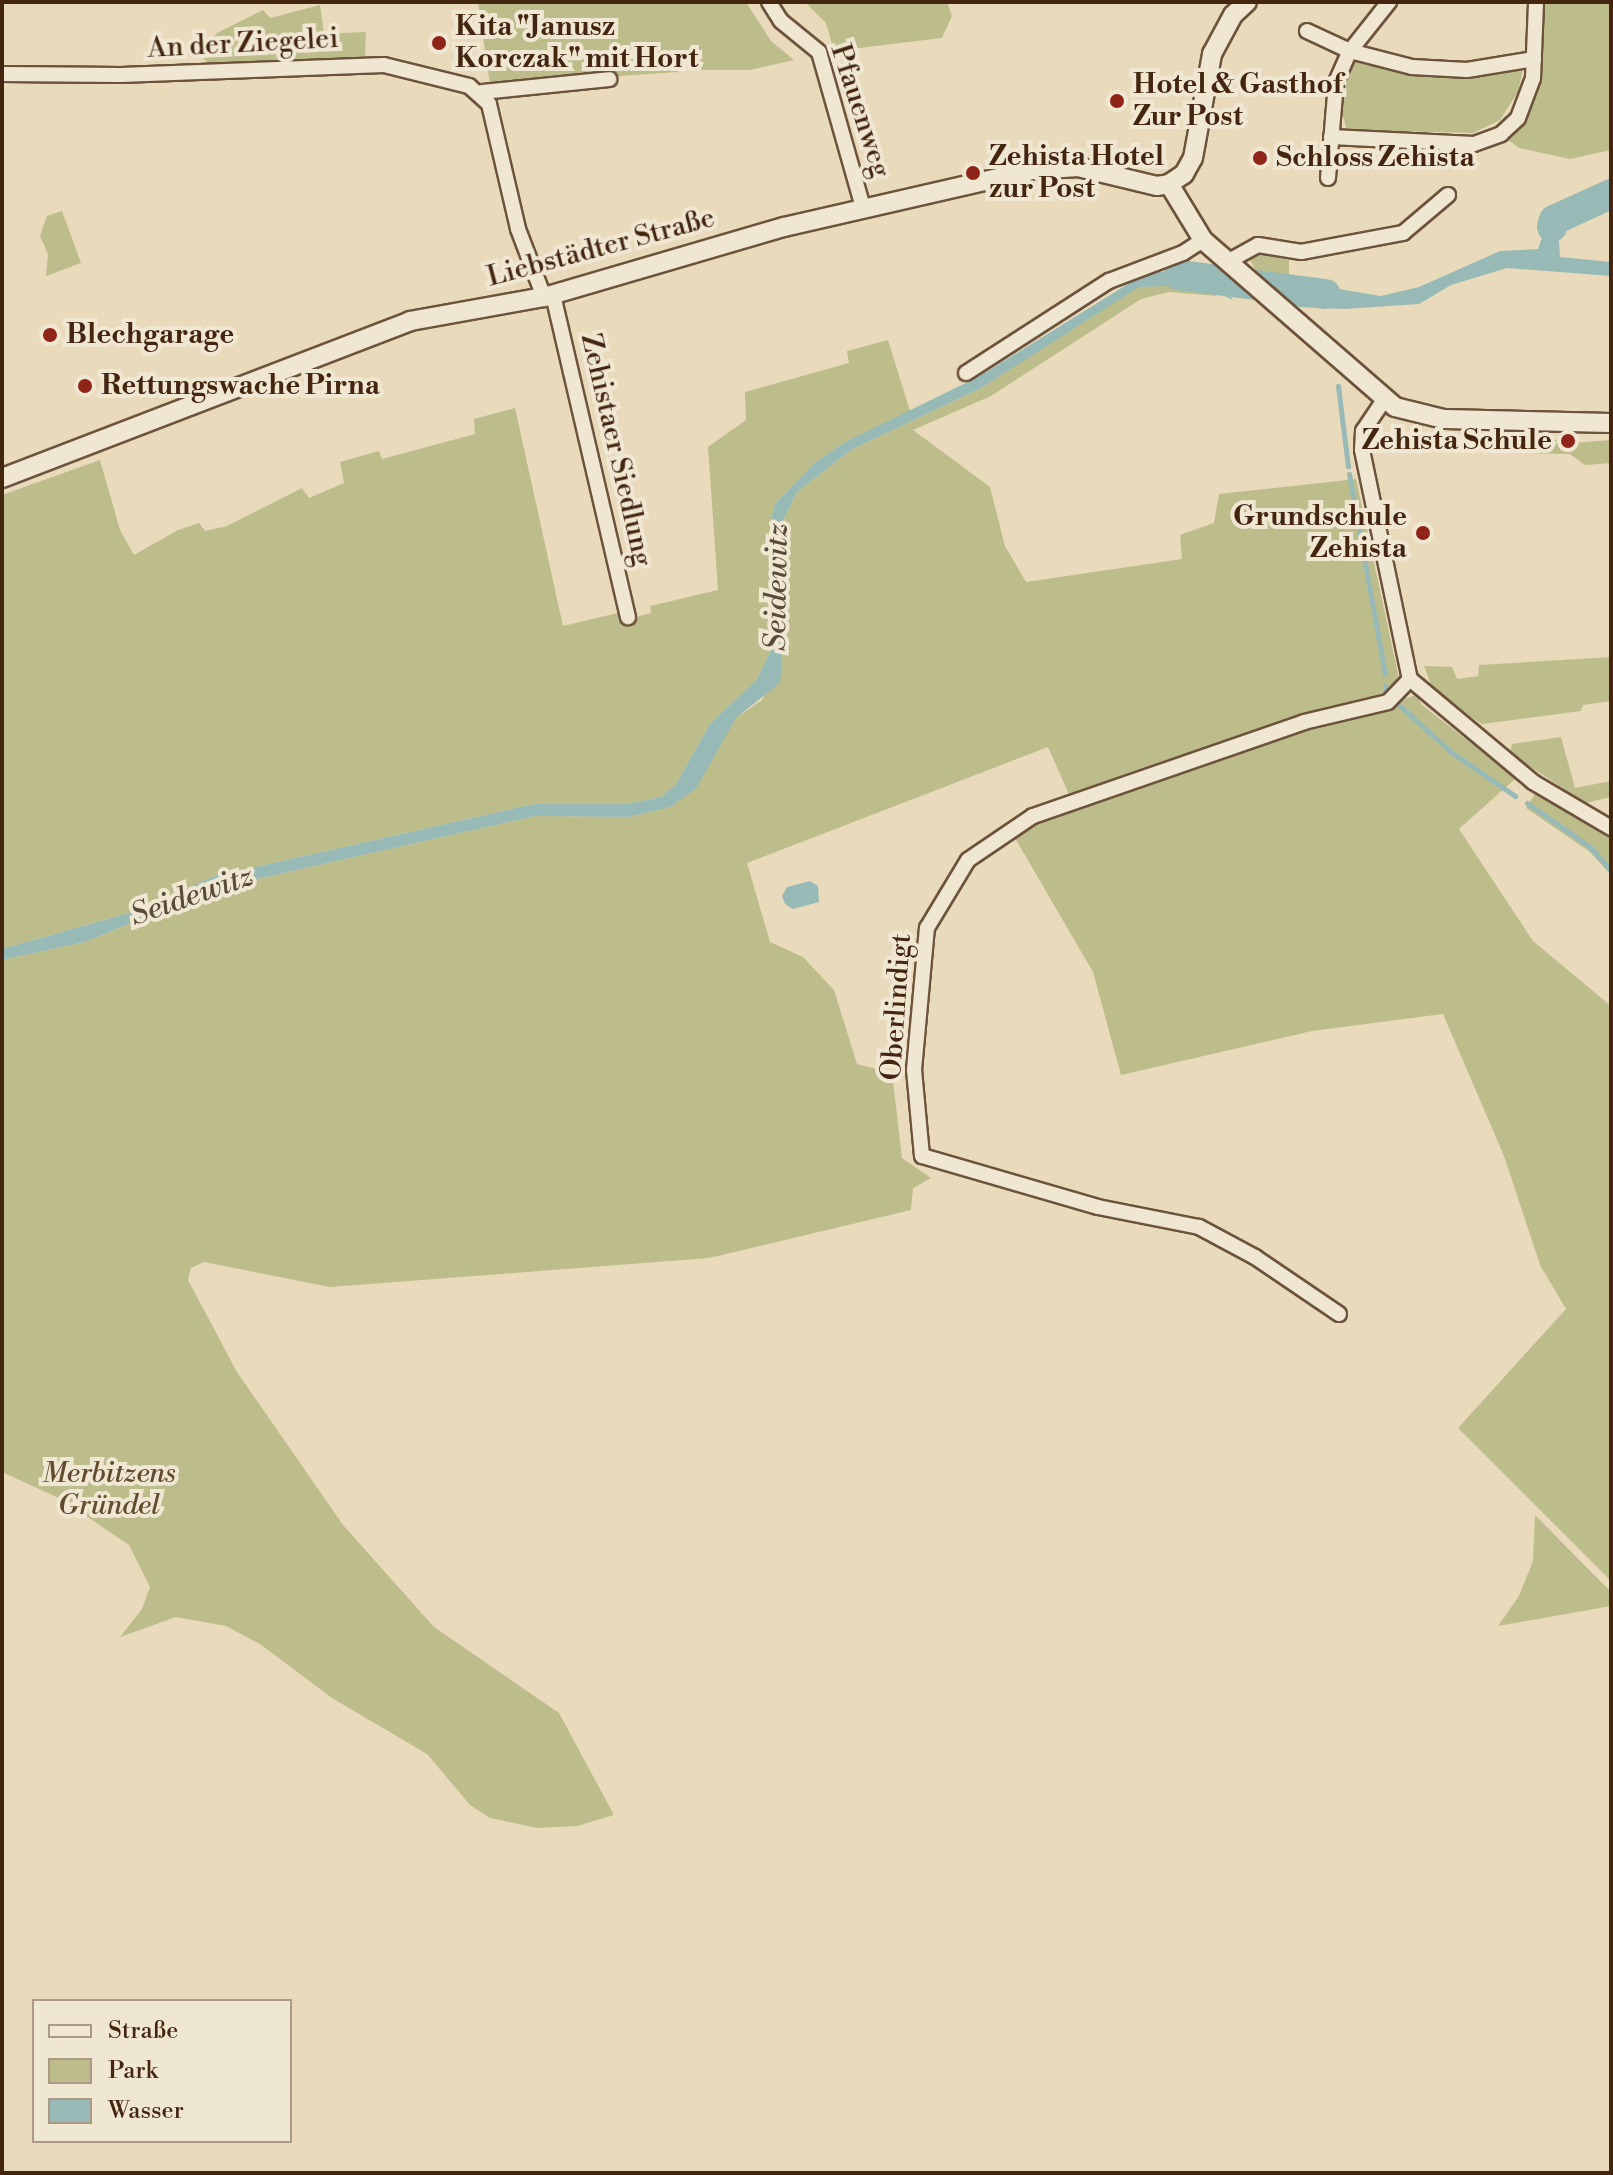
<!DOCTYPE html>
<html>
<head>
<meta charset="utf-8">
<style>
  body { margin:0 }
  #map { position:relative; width:1613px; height:2175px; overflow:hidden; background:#e8dabb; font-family:"Libre Bodoni",serif }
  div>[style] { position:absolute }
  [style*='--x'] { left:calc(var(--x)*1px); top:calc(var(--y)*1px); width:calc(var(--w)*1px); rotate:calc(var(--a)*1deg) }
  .green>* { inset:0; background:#bdbd8c }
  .water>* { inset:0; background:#98bab7 }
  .stream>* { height:5px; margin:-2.5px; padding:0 2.5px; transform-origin:2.5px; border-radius:2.5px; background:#98bab7 }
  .river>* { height:30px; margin:-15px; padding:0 15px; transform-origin:15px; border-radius:15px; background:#98bab7 }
  .roads { filter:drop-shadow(2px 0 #6d533b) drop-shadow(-2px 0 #6d533b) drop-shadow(0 2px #6d533b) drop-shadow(0 -2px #6d533b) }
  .minor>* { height:14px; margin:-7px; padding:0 7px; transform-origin:7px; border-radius:7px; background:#f0e7d3 }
  .secondary>* { height:18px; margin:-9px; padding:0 9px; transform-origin:9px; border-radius:9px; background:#f0e7d3 }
  .dots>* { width:22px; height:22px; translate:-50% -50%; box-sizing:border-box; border:4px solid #f0e7d3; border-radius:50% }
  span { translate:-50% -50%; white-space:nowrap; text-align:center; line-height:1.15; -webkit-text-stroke:8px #f0e7d3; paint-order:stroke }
  .poi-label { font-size:28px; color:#442610; font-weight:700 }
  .left { translate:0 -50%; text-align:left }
  .right { translate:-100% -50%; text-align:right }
  .street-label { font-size:28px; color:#442610 }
  .park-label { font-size:28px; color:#624c2f; font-style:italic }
  .water-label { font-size:30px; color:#594b3a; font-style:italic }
  .frame { position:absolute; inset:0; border:4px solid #442610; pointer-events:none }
  .legend { position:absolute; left:32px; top:1999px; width:260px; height:144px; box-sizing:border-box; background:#f0e7d3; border:2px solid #ab9a85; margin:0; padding:10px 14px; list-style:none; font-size:24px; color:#442610 }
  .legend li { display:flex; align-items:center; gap:16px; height:40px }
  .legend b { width:40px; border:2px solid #ab9a85 }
</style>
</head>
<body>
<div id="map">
  <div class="green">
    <div style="clip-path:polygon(478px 2px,746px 2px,771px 41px,794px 60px,750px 70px,701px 70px,700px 51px,678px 54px,678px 72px,490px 85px)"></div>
    <div style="clip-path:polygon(805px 2px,947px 2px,952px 16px,942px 38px,834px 51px,826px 23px)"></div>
    <div style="clip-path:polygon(1540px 2px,1611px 2px,1611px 150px,1570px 159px,1519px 148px,1507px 139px,1526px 119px,1539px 77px)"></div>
    <div style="clip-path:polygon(320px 5px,324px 34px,366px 32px,365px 59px,209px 64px,200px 55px,217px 33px,263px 10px,270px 18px)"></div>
    <div style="clip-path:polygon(1351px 53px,1397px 66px,1524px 64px,1518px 92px,1500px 120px,1473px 133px,1347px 130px,1339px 103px)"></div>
    <div style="clip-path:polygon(62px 211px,81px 263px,46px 276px,48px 254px,40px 236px,47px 216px)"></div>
    <div style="clip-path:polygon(1258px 253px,1289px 260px,1289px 279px,1259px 275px,1250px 260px)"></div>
    <div style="clip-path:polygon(1178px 284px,1200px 285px,1217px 296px,1169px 292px,1141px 299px,991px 396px,913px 430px,990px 487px,1005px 546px,1026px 582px,1182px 559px,1180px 535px,1214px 523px,1219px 494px,1356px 479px,1400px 683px,1394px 694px,1071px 799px,1048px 747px,747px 863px,770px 942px,803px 957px,834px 990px,857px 1064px,892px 1073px,902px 1158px,931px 1178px,913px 1188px,911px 1210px,709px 1258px,330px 1287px,204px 1262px,191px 1268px,188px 1280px,237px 1372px,343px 1525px,434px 1627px,559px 1713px,614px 1815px,577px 1826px,537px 1828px,490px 1818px,470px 1805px,427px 1754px,332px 1698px,260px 1644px,226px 1626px,176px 1617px,120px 1637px,142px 1609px,150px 1587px,129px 1545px,61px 1499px,2px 1472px,2px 960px,85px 942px,217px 888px,536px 816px,629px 817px,670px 807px,736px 718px,762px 700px,786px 649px,780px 527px,797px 492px,851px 450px,981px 388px,1103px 305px,1139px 287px)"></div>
    <div style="clip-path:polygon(888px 340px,910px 411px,814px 463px,775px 504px,771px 650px,757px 679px,710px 724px,676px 784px,661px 797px,626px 804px,534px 804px,215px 876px,132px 912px,2px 949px,2px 495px,100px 460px,120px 530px,134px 555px,178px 530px,199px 523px,205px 531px,227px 526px,302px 488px,309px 498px,344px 483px,340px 462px,379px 451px,382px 459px,475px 434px,474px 419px,515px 408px,563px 626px,622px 612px,625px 620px,651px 613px,650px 606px,718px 590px,708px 447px,746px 420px,745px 392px,849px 363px,847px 351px)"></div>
    <div style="clip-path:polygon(1522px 438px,1559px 440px,1560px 444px,1611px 440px,1611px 463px,1585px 465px,1570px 454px,1522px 453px)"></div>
    <div style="clip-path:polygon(1611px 657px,1611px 701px,1583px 705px,1581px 711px,1482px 724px,1435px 695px,1424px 666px,1452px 667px,1457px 679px,1478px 676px,1479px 665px)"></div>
    <div style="clip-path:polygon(1416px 695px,1422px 705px,1516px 778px,1459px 829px,1533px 941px,1611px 1006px,1611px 1581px,1458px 1428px,1566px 1309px,1540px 1265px,1504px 1156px,1443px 1014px,1312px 1031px,1121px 1075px,1093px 972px,1012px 833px,1035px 819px)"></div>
    <div style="clip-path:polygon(1561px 737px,1575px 788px,1611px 781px,1611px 797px,1585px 803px,1510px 753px,1512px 744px)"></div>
    <div style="clip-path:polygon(1537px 791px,1611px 833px,1611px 875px,1590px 852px,1526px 808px)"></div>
    <div style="clip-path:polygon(1535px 1515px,1611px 1592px,1611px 1606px,1498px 1626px,1519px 1596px,1533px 1561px)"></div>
  </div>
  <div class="water">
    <div style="clip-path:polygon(1580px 201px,1584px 212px,1558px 224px,1560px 257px,1611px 262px,1611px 276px,1507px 268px,1451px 285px,1419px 304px,1344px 309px,1299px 307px,1278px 279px,1381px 296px,1419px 287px,1500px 251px,1538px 249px,1550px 214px)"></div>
    <div style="clip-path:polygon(1183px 269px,1211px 271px,1233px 300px,1200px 285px,1139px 287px,981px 388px,851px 450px,797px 492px,780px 527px,787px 604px,780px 683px,736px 718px,696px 789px,670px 807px,629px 817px,536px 816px,217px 888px,85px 942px,2px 960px,2px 949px,132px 912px,215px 876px,534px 804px,626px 804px,661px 797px,676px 784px,710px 724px,757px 679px,771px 650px,769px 529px,775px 504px,814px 463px,847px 441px,978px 377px,1144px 274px)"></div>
    <div style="clip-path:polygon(810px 881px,818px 886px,819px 902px,793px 909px,785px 904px,782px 896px,787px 887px)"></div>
  </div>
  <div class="stream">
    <div style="--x:1338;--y:386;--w:81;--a:82.9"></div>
    <div style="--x:1349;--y:474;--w:203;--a:79.8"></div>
    <div style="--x:1385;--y:685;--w:7;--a:74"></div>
    <div style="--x:1398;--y:704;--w:72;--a:42.2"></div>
    <div style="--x:1451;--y:752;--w:78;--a:34.5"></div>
    <div style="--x:1527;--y:803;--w:77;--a:34.9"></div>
    <div style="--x:1590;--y:847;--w:31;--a:48"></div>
  </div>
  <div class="river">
    <div style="--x:1552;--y:227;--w:7;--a:-74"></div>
    <div style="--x:1554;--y:220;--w:63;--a:-24.5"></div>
    <div style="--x:1179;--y:275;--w:148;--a:7.4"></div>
  </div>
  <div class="roads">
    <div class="minor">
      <div style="--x:769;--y:2;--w:22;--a:58"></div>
      <div style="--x:781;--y:21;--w:49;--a:39.2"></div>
      <div style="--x:819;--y:52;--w:161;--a:74.2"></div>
      <div style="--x:1307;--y:31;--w:47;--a:24.9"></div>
      <div style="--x:1350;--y:51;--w:64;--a:14.5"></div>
      <div style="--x:1412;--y:67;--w:55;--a:3.1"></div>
      <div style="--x:1467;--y:70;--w:68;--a:-9.3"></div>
      <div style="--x:2;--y:74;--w:119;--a:0.5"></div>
      <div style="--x:121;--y:75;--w:263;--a:-2.2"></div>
      <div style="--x:384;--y:65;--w:88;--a:13.9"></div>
      <div style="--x:469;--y:86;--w:27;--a:42"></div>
      <div style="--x:489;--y:104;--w:128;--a:76.9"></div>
      <div style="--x:518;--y:229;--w:73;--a:69.1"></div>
      <div style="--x:482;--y:92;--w:128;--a:-5.8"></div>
      <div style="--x:1331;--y:137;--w:143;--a:2.8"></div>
      <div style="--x:1474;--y:144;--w:29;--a:-20"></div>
      <div style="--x:1501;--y:134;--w:23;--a:-43"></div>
      <div style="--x:1518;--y:118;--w:43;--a:-69.4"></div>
      <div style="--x:1533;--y:78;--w:76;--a:-87.7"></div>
      <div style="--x:1328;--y:178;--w:96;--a:-85.2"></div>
      <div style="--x:1336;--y:82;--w:34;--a:-66"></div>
      <div style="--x:1350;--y:51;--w:63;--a:-51.5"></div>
      <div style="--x:1227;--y:262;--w:35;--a:-29"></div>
      <div style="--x:1258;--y:245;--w:44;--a:9.2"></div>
      <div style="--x:1301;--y:252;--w:104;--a:-10.6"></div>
      <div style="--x:1403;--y:233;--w:59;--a:-40.2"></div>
      <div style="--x:553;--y:295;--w:331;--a:76.9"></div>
      <div style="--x:966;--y:373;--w:170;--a:-32.8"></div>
      <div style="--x:1109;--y:281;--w:79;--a:-20.7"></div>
      <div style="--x:1183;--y:253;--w:24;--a:-33"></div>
      <div style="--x:1384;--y:400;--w:37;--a:124"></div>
      <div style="--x:1363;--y:431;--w:19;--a:93"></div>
      <div style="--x:1362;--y:450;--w:234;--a:78.2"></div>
      <div style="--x:1410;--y:679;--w:160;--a:39.9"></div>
      <div style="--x:1533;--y:782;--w:91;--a:30.5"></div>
      <div style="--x:1339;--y:1314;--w:102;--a:-145.8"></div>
      <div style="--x:1255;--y:1257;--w:64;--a:-151.8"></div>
      <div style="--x:1199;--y:1227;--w:103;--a:-168.8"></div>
      <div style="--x:1098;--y:1207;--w:183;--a:-163.8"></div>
      <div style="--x:922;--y:1156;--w:86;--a:-95.3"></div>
      <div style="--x:914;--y:1070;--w:143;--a:-84.8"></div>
      <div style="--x:927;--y:928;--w:79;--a:-58.9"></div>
      <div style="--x:968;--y:860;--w:78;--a:-34.1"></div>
      <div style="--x:1033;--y:816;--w:287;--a:-19.1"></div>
      <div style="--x:1304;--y:722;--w:86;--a:-13.4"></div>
      <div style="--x:1388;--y:702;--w:32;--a:-46"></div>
    </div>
    <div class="secondary">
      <div style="--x:1169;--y:184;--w:66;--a:58.7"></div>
      <div style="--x:1203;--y:240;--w:254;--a:41"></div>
      <div style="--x:1395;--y:407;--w:50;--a:13.8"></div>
      <div style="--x:1444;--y:419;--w:167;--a:1.4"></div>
      <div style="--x:2;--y:478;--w:437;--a:-21"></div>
      <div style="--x:410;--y:321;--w:136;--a:-10.2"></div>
      <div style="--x:544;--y:297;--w:250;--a:-16.3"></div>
      <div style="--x:784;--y:227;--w:254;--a:-12.9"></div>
      <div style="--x:1032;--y:170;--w:46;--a:-3.7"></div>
      <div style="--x:1078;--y:167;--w:81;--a:13.5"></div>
      <div style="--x:1157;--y:186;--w:12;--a:-9"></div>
      <div style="--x:1169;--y:184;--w:18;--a:-34"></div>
      <div style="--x:1184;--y:174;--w:18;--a:-61"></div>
      <div style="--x:1193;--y:158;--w:106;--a:-79.6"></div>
      <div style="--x:1212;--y:54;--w:44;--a:-61.7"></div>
      <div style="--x:1233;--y:15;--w:19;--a:-43"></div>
    </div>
  </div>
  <div class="dots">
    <div style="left:439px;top:43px;background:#8f2418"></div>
    <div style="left:1117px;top:101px;background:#8f2418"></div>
    <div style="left:1260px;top:158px;background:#8f2418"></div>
    <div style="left:973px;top:173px;background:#8f2418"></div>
    <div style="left:50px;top:335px;background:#8f2418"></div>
    <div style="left:85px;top:386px;background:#8f2418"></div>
    <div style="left:1568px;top:441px;background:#8f2418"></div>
    <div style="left:1423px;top:533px;background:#8f2418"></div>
  </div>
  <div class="poi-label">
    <span class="left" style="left:455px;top:43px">Kita "Janusz<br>Korczak" mit Hort</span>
    <span class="left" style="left:1133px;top:101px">Hotel &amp; Gasthof<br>Zur Post</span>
    <span class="left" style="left:989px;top:173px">Zehista Hotel<br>zur Post</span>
    <span class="left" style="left:1276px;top:158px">Schloss Zehista</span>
    <span class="left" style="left:66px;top:335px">Blechgarage</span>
    <span class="left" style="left:101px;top:386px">Rettungswache Pirna</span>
    <span class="right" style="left:1552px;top:441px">Zehista Schule</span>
    <span class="right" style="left:1407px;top:533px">Grundschule<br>Zehista</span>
  </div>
  <div class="street-label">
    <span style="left:243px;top:44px;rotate:-3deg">An der Ziegelei</span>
    <span style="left:860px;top:111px;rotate:72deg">Pfauenweg</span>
    <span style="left:601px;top:248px;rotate:-15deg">Liebstädter Straße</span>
    <span style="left:616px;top:450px;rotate:77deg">Zehistaer Siedlung</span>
    <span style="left:897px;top:1007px;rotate:-86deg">Oberlindigt</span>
  </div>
  <div class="park-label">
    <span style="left:109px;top:1490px">Merbitzens<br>Gründel</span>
  </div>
  <div class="water-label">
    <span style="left:777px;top:587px;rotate:-89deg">Seidewitz</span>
    <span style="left:192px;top:896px;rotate:-19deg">Seidewitz</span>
  </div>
  <div class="frame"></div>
  <ul class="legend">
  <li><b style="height:10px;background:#f0e7d3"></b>Straße</li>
  <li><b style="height:22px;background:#bdbd8c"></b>Park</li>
  <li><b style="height:22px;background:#98bab7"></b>Wasser</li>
  </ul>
</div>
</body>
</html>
